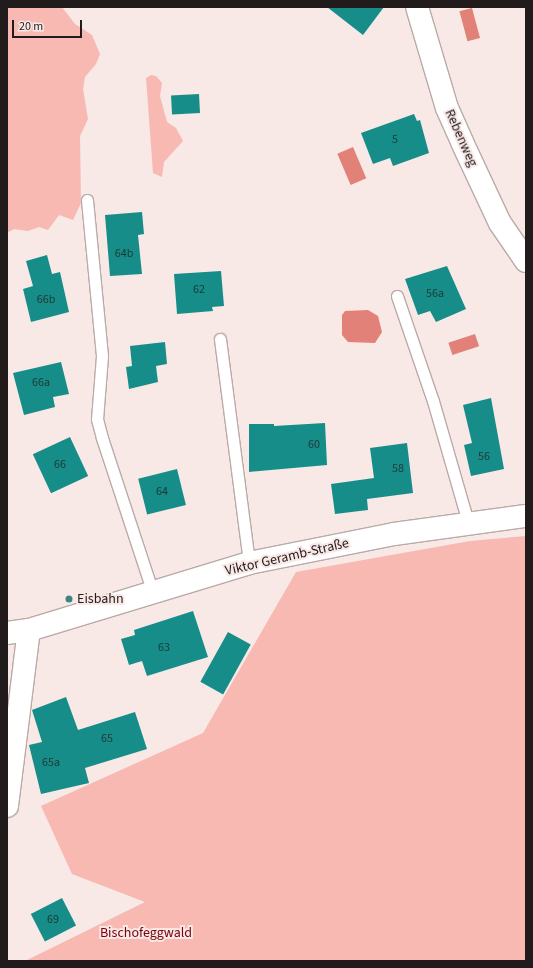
<!DOCTYPE html>
<html>
<head>
<meta charset="utf-8">
<style>
  body { margin:0 }
  #map { position:relative; width:533px; height:968px; overflow:hidden; background:#f8e8e6; font-family:"Source Sans 3",sans-serif }
  div>[style] { position:absolute }
  [style*='--x'] { left:calc(var(--x)*1px); top:calc(var(--y)*1px); width:calc(var(--w)*1px); rotate:calc(var(--a)*1deg) }
  .green>* { inset:0; background:#f7b9b2 }
  .water>* { inset:0; background:#e18178; transform-origin:0 0 }
  .building>* { inset:0; background:#168d89; transform-origin:0 0 }
  .roads { filter:drop-shadow(1px 0 #baaaa8) drop-shadow(-1px 0 #baaaa8) drop-shadow(0 1px #baaaa8) drop-shadow(0 -1px #baaaa8) }
  .lane>* { height:11px; margin:-5.5px; padding:0 5.5px; transform-origin:5.5px; border-radius:5.5px; background:#fff }
  .street>* { height:22px; margin:-11px; padding:0 11px; transform-origin:11px; border-radius:11px; background:#fff }
  .dots>* { width:11px; height:11px; translate:-50% -50%; box-sizing:border-box; border:2px solid #f8e8e6; border-radius:50% }
  span { translate:-50% -50%; white-space:nowrap; text-align:center; line-height:1.15; -webkit-text-stroke:4px #f8e8e6; paint-order:stroke }
  .number-label { font-size:12px; color:#1e3836 }
  .number-label span { -webkit-text-stroke-width:0 }
  .street-label { font-size:14px; color:#211b1b }
  .poi-label { font-size:14px; color:#211b1b }
  .left { translate:0 -50%; text-align:left }
  .park-label { font-size:14px; color:#7b000b }
  .frame { position:absolute; inset:0; border:8px solid #211b1b; pointer-events:none }
  .scale { position:absolute; left:12px; top:20px; width:70px; height:18px; box-sizing:border-box; border:2px solid #211b1b; border-top:0; padding-left:5px; font-size:12px; line-height:14px; white-space:nowrap; color:#211b1b; -webkit-text-stroke:3px #f8e8e6; paint-order:stroke }
</style>
</head>
<body>
<div id="map">
  <div class="green">
    <div style="clip-path:polygon(7px 7px,62px 7px,75px 24px,92px 35px,100px 54px,96px 64px,85px 77px,83px 89px,88px 119px,80px 136px,81px 203px,73px 220px,59px 215px,48px 230px,39px 227px,28px 231px,14px 229px,7px 233px)"></div>
    <div style="clip-path:polygon(151px 75px,156px 76px,162px 83px,160px 96px,167px 122px,176px 128px,183px 141px,164px 162px,162px 177px,153px 173px,146px 78px)"></div>
    <div style="clip-path:polygon(526px 536px,526px 961px,25px 961px,145px 902px,72px 874px,41px 806px,203px 733px,296px 572px,470px 541px)"></div>
  </div>
  <div class="water">
    <div style="left:472px;top:8px;width:31px;height:13px;rotate:75deg"></div>
    <div style="left:353px;top:147px;width:34px;height:17px;rotate:67deg"></div>
    <div style="clip-path:polygon(368px 310px,378px 316px,382px 332px,375px 343px,348px 342px,342px 335px,342px 315px,345px 311px)"></div>
    <div style="left:475px;top:334px;width:13px;height:28px;rotate:72deg"></div>
  </div>
  <div class="building">
    <div style="clip-path:polygon(327px 7px,384px 7px,363px 35px)"></div>
    <div style="left:199px;top:94px;width:19px;height:28px;rotate:87deg"></div>
    <div style="clip-path:polygon(414px 114px,417px 121px,420px 120px,429px 153px,393px 166px,390px 158px,373px 164px,361px 133px)"></div>
    <div style="clip-path:polygon(142px 212px,144px 234px,138px 235px,142px 274px,110px 276px,105px 215px)"></div>
    <div style="clip-path:polygon(47px 255px,52px 274px,60px 272px,69px 312px,31px 322px,23px 289px,33px 286px,26px 261px)"></div>
    <div style="clip-path:polygon(447px 266px,466px 309px,436px 322px,430px 311px,418px 315px,405px 279px)"></div>
    <div style="clip-path:polygon(221px 271px,224px 306px,212px 307px,213px 311px,177px 314px,174px 274px)"></div>
    <div style="clip-path:polygon(165px 342px,167px 364px,156px 366px,158px 382px,129px 389px,126px 367px,132px 366px,130px 346px)"></div>
    <div style="clip-path:polygon(61px 362px,69px 394px,53px 397px,55px 407px,24px 415px,13px 373px)"></div>
    <div style="clip-path:polygon(491px 398px,504px 469px,471px 476px,464px 445px,472px 443px,463px 405px)"></div>
    <div style="clip-path:polygon(325px 423px,327px 465px,249px 472px,249px 424px,274px 424px,274px 426px)"></div>
    <div style="left:70px;top:437px;width:43px;height:41px;rotate:65deg"></div>
    <div style="clip-path:polygon(407px 443px,413px 493px,367px 499px,368px 510px,335px 514px,331px 484px,374px 478px,370px 448px)"></div>
    <div style="left:177px;top:469px;width:37px;height:40px;rotate:76deg"></div>
    <div style="clip-path:polygon(193px 611px,208px 657px,147px 676px,142px 661px,129px 665px,121px 639px,135px 635px,134px 630px)"></div>
    <div style="left:228px;top:632px;width:26px;height:57px;rotate:29deg"></div>
    <div style="clip-path:polygon(66px 697px,78px 730px,135px 712px,147px 749px,85px 768px,89px 783px,41px 794px,29px 745px,42px 742px,32px 710px)"></div>
    <div style="left:62px;top:898px;width:31px;height:35px;rotate:63deg"></div>
  </div>
  <div class="roads">
    <div class="lane">
      <div style="--x:87;--y:200;--w:157;--a:84.5"></div>
      <div style="--x:102;--y:356;--w:63;--a:94.5"></div>
      <div style="--x:97;--y:419;--w:20;--a:75"></div>
      <div style="--x:102;--y:438;--w:163;--a:71.8"></div>
      <div style="--x:397;--y:296;--w:111;--a:71.1"></div>
      <div style="--x:433;--y:401;--w:126;--a:73.9"></div>
      <div style="--x:220;--y:339;--w:226;--a:82.6"></div>
    </div>
    <div class="street">
      <div style="--x:417;--y:7;--w:105;--a:73.5"></div>
      <div style="--x:447;--y:108;--w:37;--a:66"></div>
      <div style="--x:462;--y:142;--w:89;--a:64.9"></div>
      <div style="--x:500;--y:223;--w:46;--a:55.6"></div>
      <div style="--x:7;--y:633;--w:22;--a:-8"></div>
      <div style="--x:29;--y:630;--w:230;--a:-16.9"></div>
      <div style="--x:249;--y:563;--w:148;--a:-11.3"></div>
      <div style="--x:394;--y:534;--w:133;--a:-7.8"></div>
      <div style="--x:7;--y:806;--w:177;--a:-82.9"></div>
    </div>
  </div>
  <div class="dots">
    <div style="left:69px;top:599px;background:#3e8582"></div>
  </div>
  <div class="number-label">
    <span style="left:395px;top:140px">5</span>
    <span style="left:124px;top:254px">64b</span>
    <span style="left:199px;top:290px">62</span>
    <span style="left:435px;top:294px">56a</span>
    <span style="left:46px;top:300px">66b</span>
    <span style="left:41px;top:383px">66a</span>
    <span style="left:314px;top:445px">60</span>
    <span style="left:484px;top:457px">56</span>
    <span style="left:60px;top:465px">66</span>
    <span style="left:398px;top:469px">58</span>
    <span style="left:162px;top:492px">64</span>
    <span style="left:164px;top:648px">63</span>
    <span style="left:107px;top:739px">65</span>
    <span style="left:51px;top:763px">65a</span>
    <span style="left:53px;top:920px">69</span>
  </div>
  <div class="street-label">
    <span style="left:461px;top:138px;rotate:66deg">Rebenweg</span>
    <span style="left:287px;top:557px;rotate:-13deg">Viktor Geramb-Straße</span>
  </div>
  <div class="poi-label">
    <span class="left" style="left:77px;top:599px">Eisbahn</span>
  </div>
  <div class="park-label">
    <span style="left:146px;top:933px">Bischofeggwald</span>
  </div>
  <div class="frame"></div>
  <div class="scale">20 m</div>
</div>
</body>
</html>
